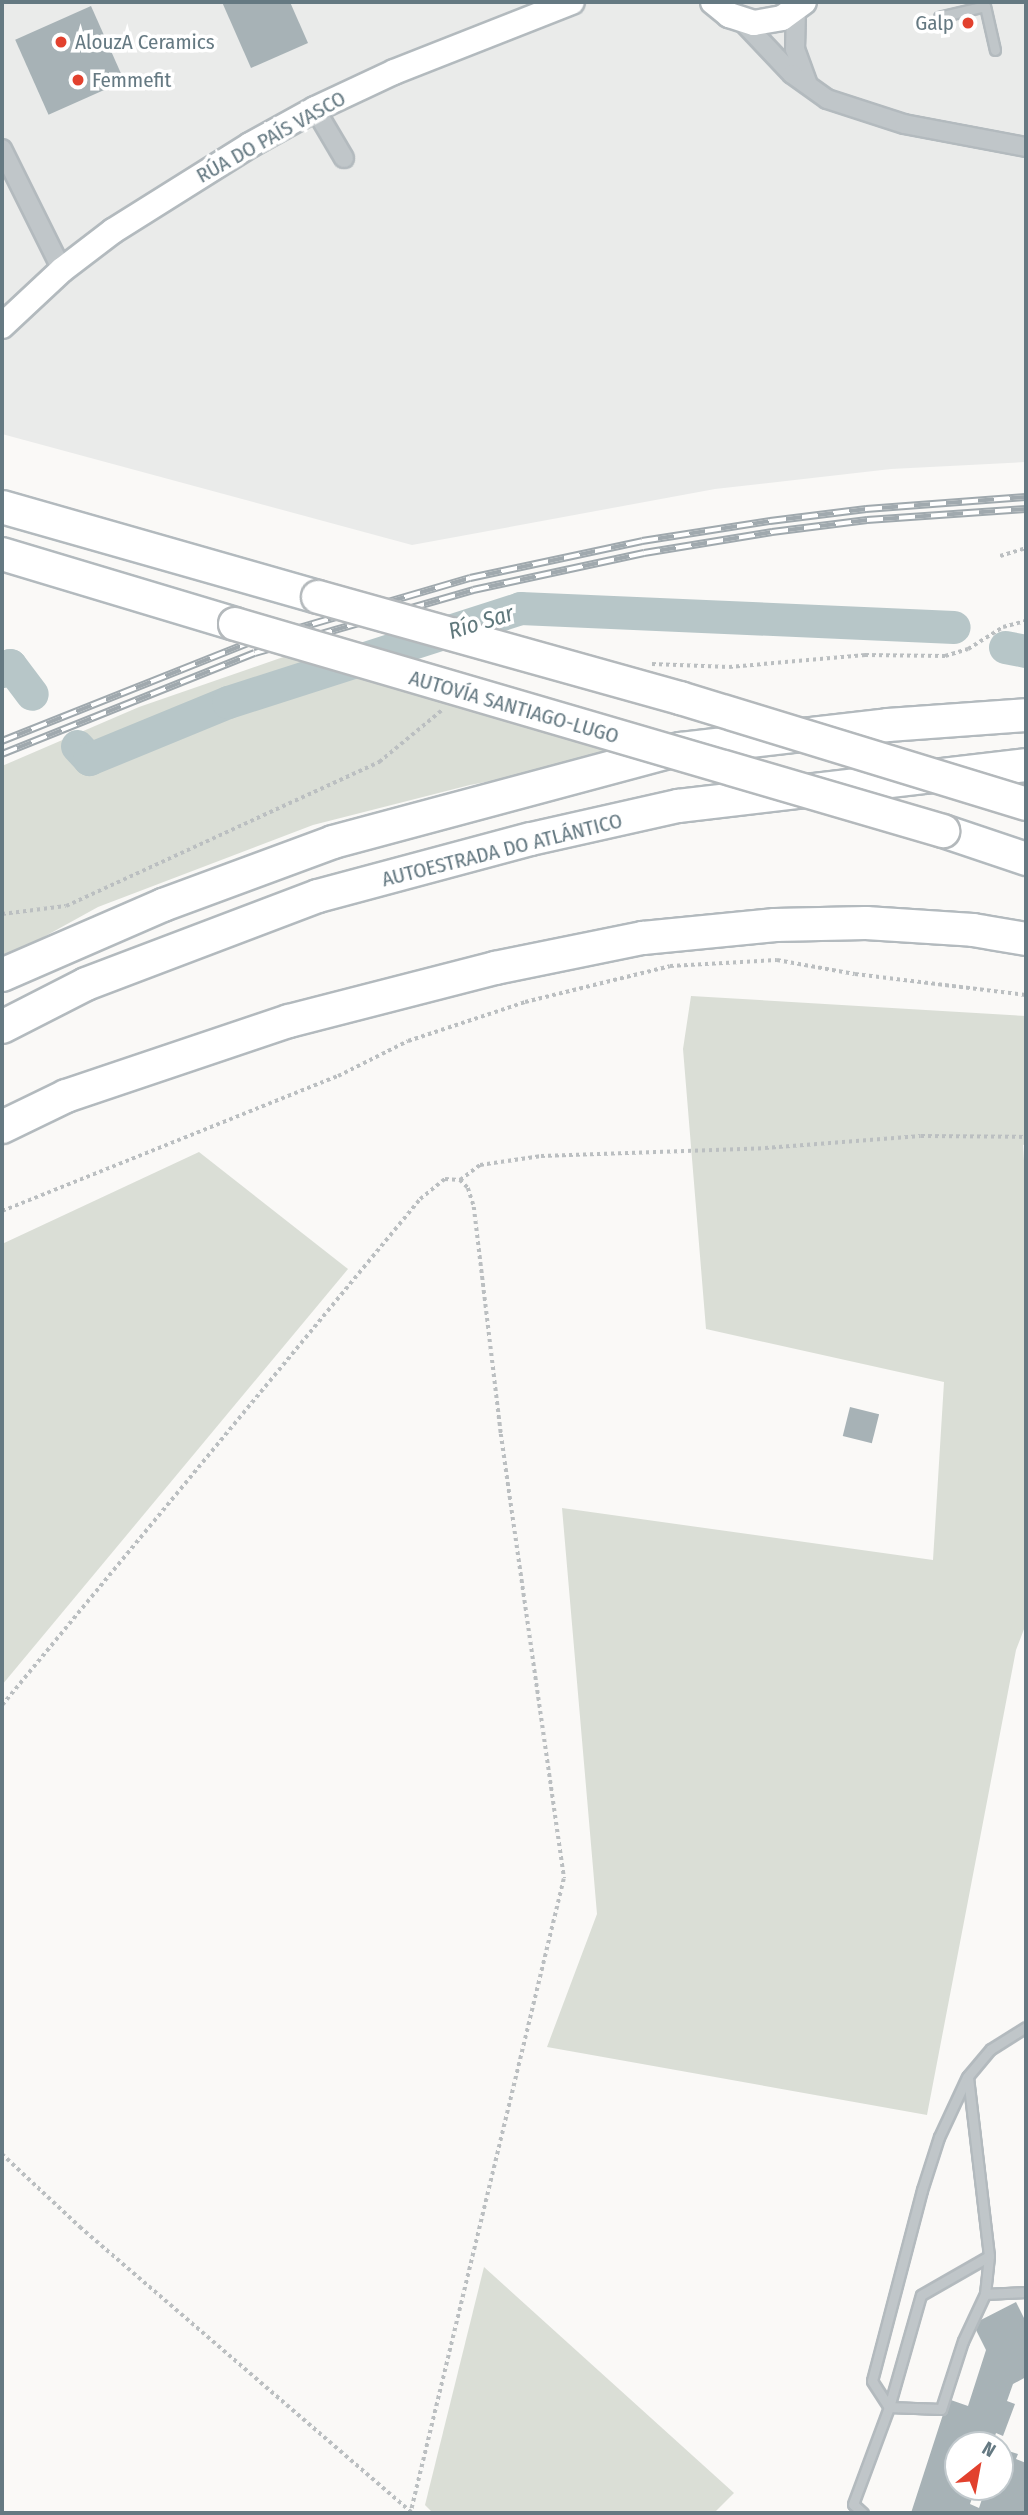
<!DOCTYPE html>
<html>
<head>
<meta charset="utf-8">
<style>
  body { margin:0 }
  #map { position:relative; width:1028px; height:2515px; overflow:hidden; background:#faf9f7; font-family:"Fira Sans Condensed",sans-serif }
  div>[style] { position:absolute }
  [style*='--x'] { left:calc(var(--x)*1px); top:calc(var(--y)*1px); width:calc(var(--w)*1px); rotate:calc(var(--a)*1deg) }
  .built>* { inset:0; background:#eaebea }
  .green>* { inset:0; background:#daded6 }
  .river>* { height:33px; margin:-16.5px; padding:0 16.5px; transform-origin:16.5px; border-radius:16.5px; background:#b7c6c8 }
  .building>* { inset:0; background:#a7b2b6; transform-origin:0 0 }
  .path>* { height:3.5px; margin-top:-1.75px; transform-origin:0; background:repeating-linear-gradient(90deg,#bbbfc1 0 3.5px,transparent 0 7px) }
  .roads { filter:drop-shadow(2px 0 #b3babe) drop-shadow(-2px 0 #b3babe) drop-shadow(0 2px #b3babe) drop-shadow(0 -2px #b3babe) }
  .lane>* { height:9px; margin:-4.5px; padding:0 4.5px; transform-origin:4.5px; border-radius:4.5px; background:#c0c6c9 }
  .street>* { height:18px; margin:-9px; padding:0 9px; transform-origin:9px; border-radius:9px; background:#c0c6c9 }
  .secondary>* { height:24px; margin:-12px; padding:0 12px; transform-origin:12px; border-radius:12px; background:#fff }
  .highway>* { height:32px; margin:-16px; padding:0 16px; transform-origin:16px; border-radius:16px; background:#fff }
  .rail>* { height:8px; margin-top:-4px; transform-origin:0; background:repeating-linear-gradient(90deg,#fff 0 16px,#a0a9ae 0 32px); box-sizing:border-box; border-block:2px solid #a0a9ae }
  .bridges { filter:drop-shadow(2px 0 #b4b9bc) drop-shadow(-2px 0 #b4b9bc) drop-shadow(0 2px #b4b9bc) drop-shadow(0 -2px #b4b9bc) }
  .highway-bridge>* { height:32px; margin:-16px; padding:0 16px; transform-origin:16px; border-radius:16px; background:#fff }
  .dots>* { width:19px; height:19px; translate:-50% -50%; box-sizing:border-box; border:4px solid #fff; border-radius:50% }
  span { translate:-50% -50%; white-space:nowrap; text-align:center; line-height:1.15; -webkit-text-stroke:7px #fff; paint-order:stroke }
  .poi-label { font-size:21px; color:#657982 }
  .right { translate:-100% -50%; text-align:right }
  .left { translate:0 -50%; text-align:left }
  .street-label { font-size:21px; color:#657982 }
  .water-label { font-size:23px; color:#60787c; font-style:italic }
  .frame { position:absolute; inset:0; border:4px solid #657982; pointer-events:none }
  .north { position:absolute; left:944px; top:2431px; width:70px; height:70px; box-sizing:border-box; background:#fff; border:2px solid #c1c9cd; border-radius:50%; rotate:31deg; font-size:19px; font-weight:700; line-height:28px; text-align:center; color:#657982 }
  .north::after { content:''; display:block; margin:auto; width:24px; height:32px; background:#e2412e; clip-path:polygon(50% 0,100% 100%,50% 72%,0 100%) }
</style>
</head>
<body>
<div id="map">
  <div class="built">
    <div style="clip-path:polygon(2px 2px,1026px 2px,1026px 462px,891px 469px,715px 489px,412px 545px,2px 434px)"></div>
  </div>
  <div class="green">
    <div style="clip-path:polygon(289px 655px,626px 756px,470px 785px,313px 825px,98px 907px,2px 960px,2px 766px,139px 707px)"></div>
    <div style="clip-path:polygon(691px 996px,1026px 1016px,1026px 1144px,1023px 1145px,1026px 1192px,1026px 1624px,1016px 1650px,927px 2115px,547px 2047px,597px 1914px,562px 1508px,933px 1560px,944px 1382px,706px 1329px,683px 1049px)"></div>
    <div style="clip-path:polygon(199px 1152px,348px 1269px,2px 1685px,2px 1244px)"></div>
    <div style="clip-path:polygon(484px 2267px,734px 2493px,714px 2513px,433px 2513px,425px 2505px)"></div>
  </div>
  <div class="river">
    <div style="--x:1005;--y:647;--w:21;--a:11"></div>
    <div style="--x:2;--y:671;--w:10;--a:-37"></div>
    <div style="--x:10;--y:665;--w:36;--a:53"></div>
    <div style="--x:77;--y:746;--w:18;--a:47"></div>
    <div style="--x:89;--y:759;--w:150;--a:-22.3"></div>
    <div style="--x:228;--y:702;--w:307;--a:-17.8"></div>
    <div style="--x:520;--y:608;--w:434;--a:2.5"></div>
  </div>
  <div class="building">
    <div style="clip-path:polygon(222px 2px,290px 2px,308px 43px,251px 68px)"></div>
    <div style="left:91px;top:6px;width:82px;height:83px;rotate:66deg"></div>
    <div style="left:850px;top:1407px;width:30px;height:30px;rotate:14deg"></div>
    <div style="clip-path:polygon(1016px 2302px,1026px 2322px,1026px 2377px,1013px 2384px,1007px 2401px,1015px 2404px,1003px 2436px,996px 2433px,992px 2445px,958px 2445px,958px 2487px,976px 2487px,970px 2504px,979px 2508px,986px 2487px,1000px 2487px,1002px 2449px,1018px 2454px,1016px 2459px,1026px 2463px,1026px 2513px,911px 2513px,948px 2399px,968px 2406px,986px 2350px,973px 2324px)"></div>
  </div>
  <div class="path">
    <div style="--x:1000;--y:556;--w:27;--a:-17"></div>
    <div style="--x:652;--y:664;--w:77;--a:2.2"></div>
    <div style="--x:729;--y:667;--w:137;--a:-5"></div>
    <div style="--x:865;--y:655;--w:80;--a:0.7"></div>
    <div style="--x:945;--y:656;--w:24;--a:-17"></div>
    <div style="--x:968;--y:649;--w:41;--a:-32.2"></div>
    <div style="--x:1003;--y:627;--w:24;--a:-15"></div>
    <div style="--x:2;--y:914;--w:64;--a:-7.1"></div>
    <div style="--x:66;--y:906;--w:345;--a:-24.7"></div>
    <div style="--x:379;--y:762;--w:82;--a:-39.5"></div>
    <div style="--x:460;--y:1180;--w:25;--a:-37"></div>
    <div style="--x:480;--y:1165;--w:62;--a:-8.4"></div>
    <div style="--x:541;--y:1156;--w:224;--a:-2"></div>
    <div style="--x:765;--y:1148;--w:156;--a:-4.4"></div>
    <div style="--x:921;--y:1136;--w:105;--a:0.5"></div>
    <div style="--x:2;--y:1211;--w:362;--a:-21.9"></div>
    <div style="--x:338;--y:1076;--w:78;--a:-26.6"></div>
    <div style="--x:408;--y:1041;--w:123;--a:-18.4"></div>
    <div style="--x:525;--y:1002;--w:149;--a:-13.9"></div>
    <div style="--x:670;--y:966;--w:107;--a:-3.2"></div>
    <div style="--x:777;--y:960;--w:79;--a:10.2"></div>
    <div style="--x:855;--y:974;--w:172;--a:7"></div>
    <div style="--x:2;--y:1705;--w:656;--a:-50.44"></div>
    <div style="--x:420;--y:1199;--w:32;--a:-39"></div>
    <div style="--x:445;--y:1179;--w:15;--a:4"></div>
    <div style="--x:460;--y:1180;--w:11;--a:45"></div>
    <div style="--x:468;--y:1188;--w:20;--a:72"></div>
    <div style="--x:474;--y:1207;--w:229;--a:83.2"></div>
    <div style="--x:501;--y:1434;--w:449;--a:81.9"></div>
    <div style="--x:564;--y:1879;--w:651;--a:103.59"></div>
    <div style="--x:2;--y:2154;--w:107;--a:43.1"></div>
    <div style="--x:80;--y:2227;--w:437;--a:40.7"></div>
  </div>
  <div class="roads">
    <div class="lane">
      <div style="--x:939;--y:17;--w:47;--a:-13.4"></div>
      <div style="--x:985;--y:6;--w:45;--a:77.2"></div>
      <div style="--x:967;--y:2077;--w:66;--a:115"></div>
      <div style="--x:939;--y:2137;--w:56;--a:107.8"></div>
      <div style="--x:922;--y:2190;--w:197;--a:104.7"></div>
      <div style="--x:872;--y:2381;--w:31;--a:57"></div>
      <div style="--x:889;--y:2407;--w:52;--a:2.2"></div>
      <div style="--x:941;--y:2409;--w:71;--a:-72.1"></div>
      <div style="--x:963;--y:2341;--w:52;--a:-64.9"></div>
      <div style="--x:989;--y:2256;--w:38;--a:96"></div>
      <div style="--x:985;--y:2294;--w:41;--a:-2.8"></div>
      <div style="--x:863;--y:2513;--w:13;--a:-138"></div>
      <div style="--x:853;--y:2504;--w:103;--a:-69.6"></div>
      <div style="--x:889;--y:2407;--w:116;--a:-74.1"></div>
      <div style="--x:921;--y:2295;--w:78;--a:-29.8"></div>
      <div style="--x:989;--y:2256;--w:181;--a:-96.7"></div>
      <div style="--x:968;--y:2076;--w:35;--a:-50"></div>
      <div style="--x:991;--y:2049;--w:41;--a:-32.2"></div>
    </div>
    <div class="street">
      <div style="--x:796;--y:9;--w:40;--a:91.4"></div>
      <div style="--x:795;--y:49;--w:37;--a:70"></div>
      <div style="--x:741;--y:20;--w:74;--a:46.6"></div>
      <div style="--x:792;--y:74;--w:43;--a:35.5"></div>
      <div style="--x:827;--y:99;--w:81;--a:18"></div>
      <div style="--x:904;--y:124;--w:124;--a:10.7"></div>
      <div style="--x:315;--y:109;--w:57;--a:59.4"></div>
      <div style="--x:2;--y:149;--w:135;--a:63.6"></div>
    </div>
    <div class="secondary">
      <div style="--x:713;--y:2;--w:21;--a:39"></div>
      <div style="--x:729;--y:15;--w:26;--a:18"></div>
      <div style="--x:754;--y:23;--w:28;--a:-10"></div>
      <div style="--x:782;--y:18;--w:27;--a:-36"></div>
      <div style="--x:2;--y:326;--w:82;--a:-43"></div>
      <div style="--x:62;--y:270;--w:64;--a:-37.4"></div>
      <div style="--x:113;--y:231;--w:162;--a:-32.1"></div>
      <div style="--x:250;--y:145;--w:74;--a:-29"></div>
      <div style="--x:315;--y:109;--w:87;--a:-25.1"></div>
      <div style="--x:394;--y:72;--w:191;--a:-21.5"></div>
    </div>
    <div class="highway">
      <div style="--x:2;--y:507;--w:329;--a:15.9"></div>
      <div style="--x:2;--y:554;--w:243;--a:16.7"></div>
      <div style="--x:943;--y:831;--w:88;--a:18.6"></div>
      <div style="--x:2;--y:975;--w:176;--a:-23.5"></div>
      <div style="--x:163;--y:905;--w:181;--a:-20.3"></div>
      <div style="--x:333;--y:842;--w:360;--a:-15"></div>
      <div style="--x:681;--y:749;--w:208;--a:-6.6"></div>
      <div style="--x:888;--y:725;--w:138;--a:-4.1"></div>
      <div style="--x:2;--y:1027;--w:94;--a:-27.1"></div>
      <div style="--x:86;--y:984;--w:248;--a:-20.8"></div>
      <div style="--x:318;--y:896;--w:220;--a:-15"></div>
      <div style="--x:531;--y:839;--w:151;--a:-12.7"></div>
      <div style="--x:678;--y:806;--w:350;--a:-6.7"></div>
      <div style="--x:2;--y:1127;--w:71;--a:-25.8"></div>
      <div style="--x:66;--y:1096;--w:235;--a:-18.6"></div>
      <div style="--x:289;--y:1021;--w:213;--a:-14.4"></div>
      <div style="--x:495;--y:968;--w:151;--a:-11.5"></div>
      <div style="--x:643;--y:938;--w:133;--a:-5.6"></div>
      <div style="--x:775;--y:925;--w:91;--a:-1.3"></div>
      <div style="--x:866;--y:923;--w:107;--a:3.7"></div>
      <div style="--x:973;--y:930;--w:54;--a:9.6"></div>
    </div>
  </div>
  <div class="rail">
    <div style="--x:2;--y:741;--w:268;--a:-21.7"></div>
    <div style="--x:251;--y:642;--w:228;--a:-16.3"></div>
    <div style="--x:470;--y:578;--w:176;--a:-12.1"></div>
    <div style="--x:642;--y:541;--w:130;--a:-8.9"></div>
    <div style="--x:770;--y:521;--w:97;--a:-7.1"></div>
    <div style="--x:866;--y:509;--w:160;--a:-4.3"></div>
    <div style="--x:2;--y:754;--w:272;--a:-21.8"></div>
    <div style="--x:255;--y:653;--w:227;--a:-16.1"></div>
    <div style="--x:473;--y:590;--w:175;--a:-12.2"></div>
    <div style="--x:644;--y:553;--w:130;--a:-9.3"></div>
    <div style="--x:772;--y:532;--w:96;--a:-7.2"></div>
    <div style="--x:867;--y:520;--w:159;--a:-4"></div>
  </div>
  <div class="bridges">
    <div class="highway-bridge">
      <div style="--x:318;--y:597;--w:376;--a:15.6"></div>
      <div style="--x:680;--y:698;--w:362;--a:17"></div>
      <div style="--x:235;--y:624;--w:738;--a:16.3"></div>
    </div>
  </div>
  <div class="dots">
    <div style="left:968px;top:23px;background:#e2412e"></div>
    <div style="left:61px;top:42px;background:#e2412e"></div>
    <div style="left:78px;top:80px;background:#e2412e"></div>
  </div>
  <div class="poi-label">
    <span class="right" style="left:954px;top:23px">Galp</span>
    <span class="left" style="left:75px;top:42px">AlouzA Ceramics</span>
    <span class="left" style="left:92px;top:80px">Femmefit</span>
  </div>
  <div class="street-label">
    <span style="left:271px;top:137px;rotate:-29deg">RÚA DO PAÍS VASCO</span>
    <span style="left:514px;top:707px;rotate:16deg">AUTOVÍA SANTIAGO-LUGO</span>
    <span style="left:502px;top:850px;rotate:-14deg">AUTOESTRADA DO ATLÁNTICO</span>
  </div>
  <div class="water-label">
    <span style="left:481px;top:622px;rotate:-17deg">Río Sar</span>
  </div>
  <div class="frame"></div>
  <div class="north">N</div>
</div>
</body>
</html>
